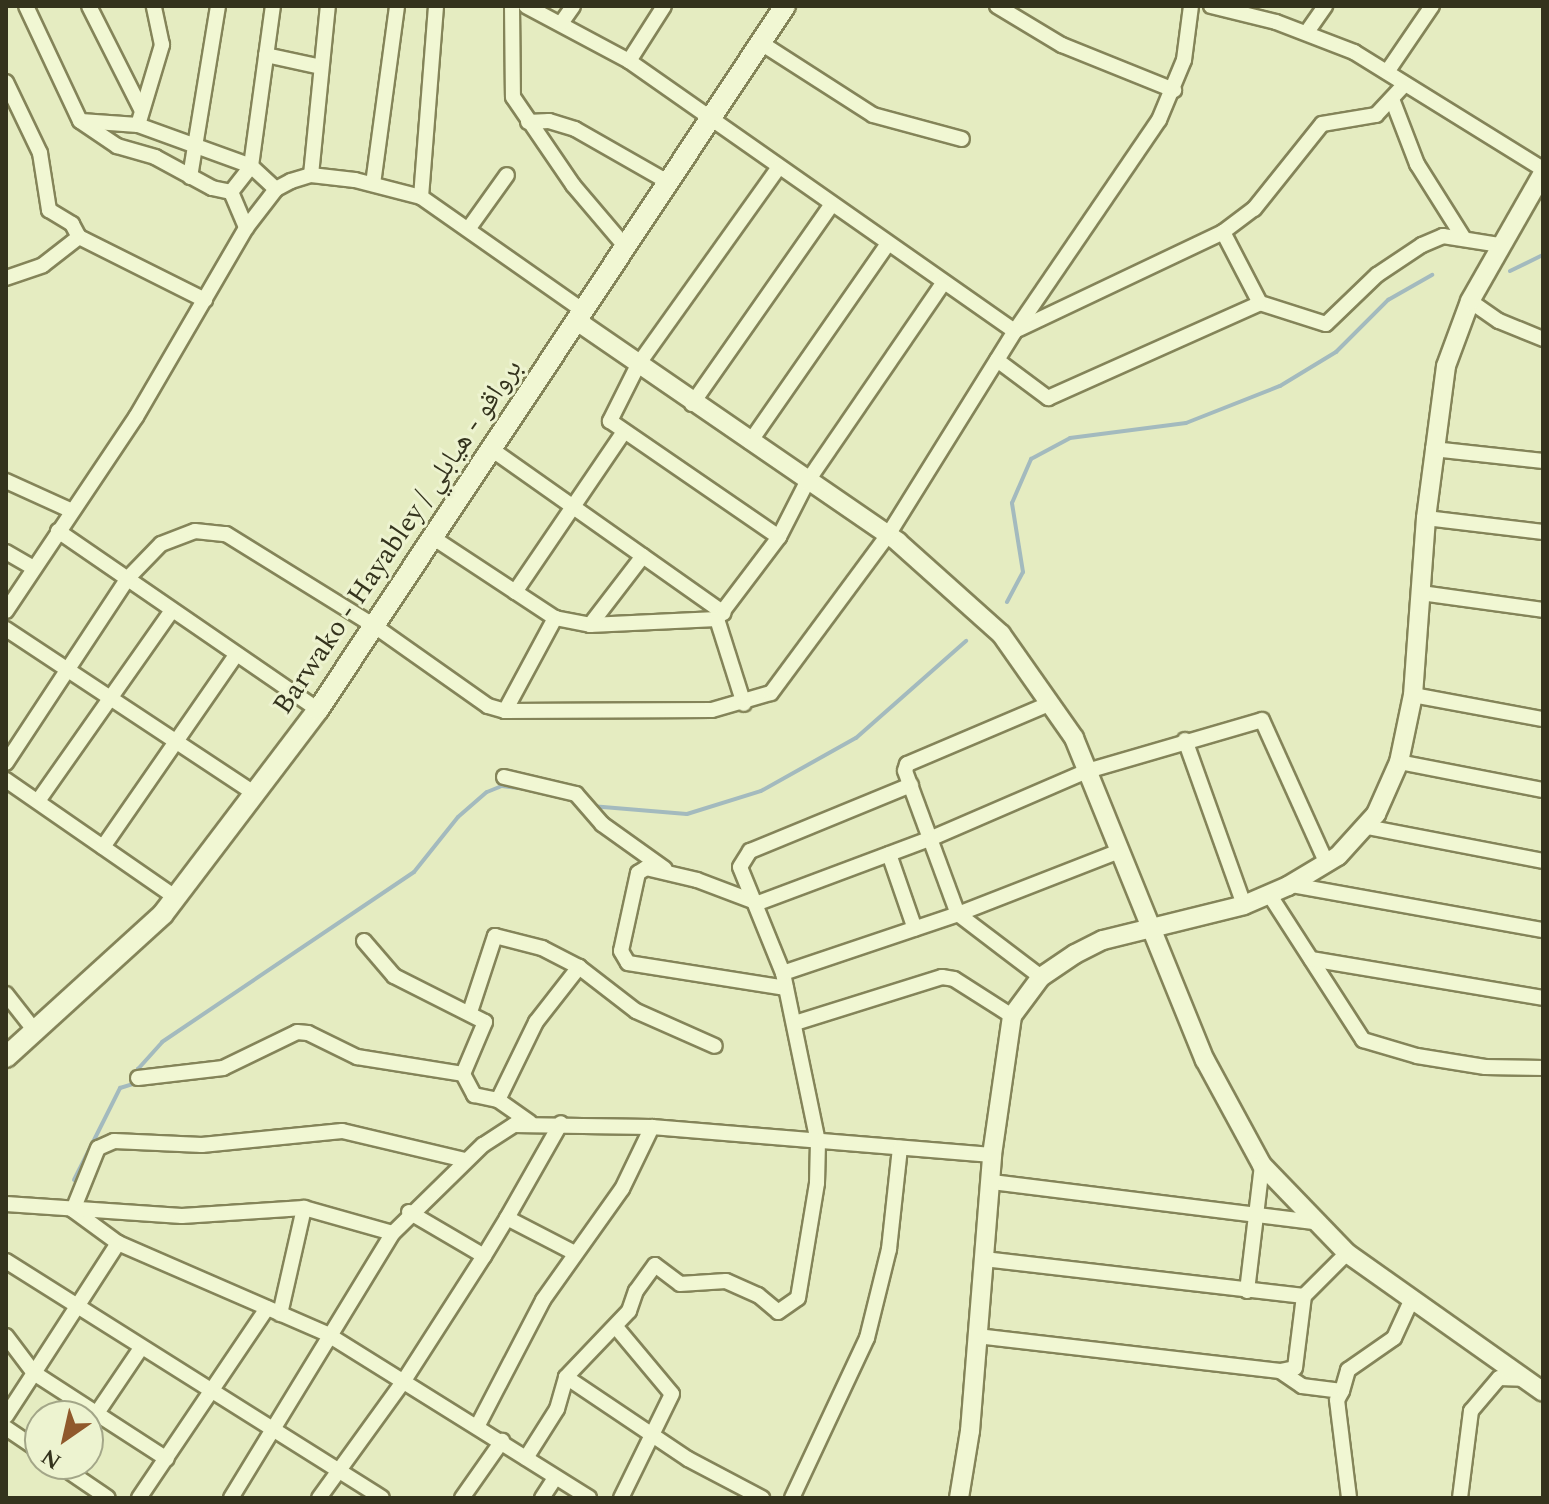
<!DOCTYPE html>
<html>
<head>
<meta charset="utf-8">
<style>
  body { margin:0 }
  #map { position:relative; width:1549px; height:1504px; overflow:hidden; background:#e5ecc1; font-family:Spectral,"Noto Naskh Arabic",serif }
  div>[style] { position:absolute }
  [style*='--x'] { left:calc(var(--x)*1px); top:calc(var(--y)*1px); width:calc(var(--w)*1px); rotate:calc(var(--a)*1deg) }
  .stream>* { height:4px; margin:-2px; padding:0 2px; transform-origin:2px; border-radius:2px; background:#a3babe }
  .roads { filter:drop-shadow(2px 0 #848459) drop-shadow(-2px 0 #848459) drop-shadow(0 2px #848459) drop-shadow(0 -2px #848459) }
  .minor>* { height:14px; margin:-7px; padding:0 7px; transform-origin:7px; border-radius:7px; background:#f1f7d3 }
  .tertiary>* { height:18px; margin:-9px; padding:0 9px; transform-origin:9px; border-radius:9px; background:#f1f7d3 }
  .secondary>* { height:20px; margin:-10px; padding:0 10px; transform-origin:10px; border-radius:10px; background:#f1f7d3 }
  span { translate:-50% -50%; white-space:nowrap; text-align:center; line-height:1.15; -webkit-text-stroke:6px #edf3d0; paint-order:stroke }
  .street-label { font-size:28px; color:#34331d }
  .frame { position:absolute; inset:0; border:8px solid #34331d; pointer-events:none }
  .north { position:absolute; left:24px; top:1400px; width:80px; height:80px; box-sizing:border-box; background:#edf3d0; border:2px solid #a3a688; border-radius:50%; rotate:214deg; font-size:22px; font-weight:700; line-height:32px; text-align:center; color:#34331d }
  .north::after { content:''; display:block; margin:auto; width:28px; height:36px; background:#90592c; clip-path:polygon(50% 0,100% 100%,50% 72%,0 100%) }
</style>
</head>
<body>
<div id="map">
  <div class="stream">
    <div style="--x:1510;--y:271;--w:37;--a:-26"></div>
    <div style="--x:1007;--y:602;--w:34;--a:-62"></div>
    <div style="--x:1023;--y:572;--w:70;--a:-99.1"></div>
    <div style="--x:1012;--y:503;--w:48;--a:-66.6"></div>
    <div style="--x:1031;--y:459;--w:44;--a:-28.3"></div>
    <div style="--x:1070;--y:438;--w:117;--a:-7.4"></div>
    <div style="--x:1186;--y:423;--w:101;--a:-21.5"></div>
    <div style="--x:1280;--y:386;--w:66;--a:-31.3"></div>
    <div style="--x:1336;--y:352;--w:74;--a:-45"></div>
    <div style="--x:1388;--y:300;--w:51;--a:-29.6"></div>
    <div style="--x:591;--y:806;--w:96;--a:4.8"></div>
    <div style="--x:687;--y:814;--w:77;--a:-17.3"></div>
    <div style="--x:761;--y:791;--w:109;--a:-29.2"></div>
    <div style="--x:856;--y:738;--w:147;--a:-41.4"></div>
    <div style="--x:74;--y:1180;--w:103;--a:-63.4"></div>
    <div style="--x:120;--y:1088;--w:14;--a:-17"></div>
    <div style="--x:133;--y:1084;--w:16;--a:-72"></div>
    <div style="--x:138;--y:1069;--w:36;--a:-48"></div>
    <div style="--x:162;--y:1042;--w:304;--a:-34"></div>
    <div style="--x:414;--y:872;--w:70;--a:-51.3"></div>
    <div style="--x:458;--y:817;--w:38;--a:-41"></div>
    <div style="--x:487;--y:792;--w:16;--a:-22"></div>
    <div style="--x:502;--y:786;--w:23;--a:7"></div>
  </div>
  <div class="roads">
    <div class="minor">
      <div style="--x:26;--y:6;--w:127;--a:64.8"></div>
      <div style="--x:80;--y:121;--w:45;--a:34"></div>
      <div style="--x:117;--y:146;--w:40;--a:16"></div>
      <div style="--x:155;--y:157;--w:65;--a:28.5"></div>
      <div style="--x:212;--y:188;--w:19;--a:12"></div>
      <div style="--x:231;--y:192;--w:33;--a:-52"></div>
      <div style="--x:251;--y:166;--w:34;--a:43"></div>
      <div style="--x:89;--y:6;--w:115;--a:63.2"></div>
      <div style="--x:512;--y:6;--w:91;--a:89.4"></div>
      <div style="--x:513;--y:97;--w:107;--a:55.7"></div>
      <div style="--x:573;--y:185;--w:80;--a:49.6"></div>
      <div style="--x:526;--y:6;--w:117;--a:28.1"></div>
      <div style="--x:629;--y:61;--w:471;--a:35"></div>
      <div style="--x:997;--y:6;--w:76;--a:31"></div>
      <div style="--x:1062;--y:45;--w:121;--a:21.9"></div>
      <div style="--x:1211;--y:6;--w:67;--a:13.8"></div>
      <div style="--x:1276;--y:22;--w:84;--a:21"></div>
      <div style="--x:1354;--y:52;--w:222;--a:31.8"></div>
      <div style="--x:562;--y:22;--w:19;--a:-55"></div>
      <div style="--x:1307;--y:32;--w:32;--a:-55"></div>
      <div style="--x:761;--y:43;--w:133;--a:32.7"></div>
      <div style="--x:873;--y:115;--w:92;--a:15.1"></div>
      <div style="--x:266;--y:55;--w:56;--a:12.3"></div>
      <div style="--x:629;--y:61;--w:65;--a:-57.5"></div>
      <div style="--x:1387;--y:72;--w:80;--a:-55.7"></div>
      <div style="--x:6;--y:82;--w:79;--a:64.4"></div>
      <div style="--x:40;--y:153;--w:58;--a:81"></div>
      <div style="--x:49;--y:210;--w:27;--a:31"></div>
      <div style="--x:72;--y:224;--w:15;--a:62"></div>
      <div style="--x:79;--y:237;--w:141;--a:26.6"></div>
      <div style="--x:1392;--y:99;--w:70;--a:69"></div>
      <div style="--x:1417;--y:164;--w:86;--a:57.8"></div>
      <div style="--x:81;--y:121;--w:57;--a:4"></div>
      <div style="--x:138;--y:125;--w:120;--a:19.9"></div>
      <div style="--x:251;--y:166;--w:162;--a:-82.2"></div>
      <div style="--x:528;--y:122;--w:21;--a:-3"></div>
      <div style="--x:549;--y:121;--w:27;--a:17"></div>
      <div style="--x:575;--y:129;--w:107;--a:29.7"></div>
      <div style="--x:138;--y:125;--w:84;--a:-73.3"></div>
      <div style="--x:162;--y:45;--w:40;--a:-102"></div>
      <div style="--x:779;--y:167;--w:243;--a:125.5"></div>
      <div style="--x:638;--y:365;--w:63;--a:116.6"></div>
      <div style="--x:610;--y:421;--w:205;--a:34.5"></div>
      <div style="--x:311;--y:175;--w:170;--a:-84.3"></div>
      <div style="--x:190;--y:177;--w:173;--a:-80.7"></div>
      <div style="--x:373;--y:184;--w:180;--a:-82.3"></div>
      <div style="--x:231;--y:192;--w:39;--a:67"></div>
      <div style="--x:421;--y:197;--w:192;--a:-85.5"></div>
      <div style="--x:469;--y:228;--w:65;--a:-54.4"></div>
      <div style="--x:1223;--y:232;--w:80;--a:62.5"></div>
      <div style="--x:1260;--y:303;--w:69;--a:17.7"></div>
      <div style="--x:1326;--y:324;--w:71;--a:-43.9"></div>
      <div style="--x:1377;--y:275;--w:54;--a:-33.7"></div>
      <div style="--x:1422;--y:245;--w:23;--a:-23"></div>
      <div style="--x:1443;--y:236;--w:58;--a:9"></div>
      <div style="--x:6;--y:278;--w:39;--a:-19"></div>
      <div style="--x:43;--y:265;--w:46;--a:-37.9"></div>
      <div style="--x:1470;--y:301;--w:35;--a:35"></div>
      <div style="--x:1499;--y:321;--w:48;--a:22.2"></div>
      <div style="--x:1019;--y:329;--w:226;--a:-25.4"></div>
      <div style="--x:1223;--y:232;--w:39;--a:-37"></div>
      <div style="--x:1254;--y:209;--w:109;--a:-51.3"></div>
      <div style="--x:1322;--y:124;--w:55;--a:-9.5"></div>
      <div style="--x:1376;--y:115;--w:42;--a:-46.9"></div>
      <div style="--x:997;--y:360;--w:64;--a:36.7"></div>
      <div style="--x:1048;--y:398;--w:232;--a:-24.1"></div>
      <div style="--x:692;--y:404;--w:244;--a:-55"></div>
      <div style="--x:750;--y:442;--w:240;--a:-55.2"></div>
      <div style="--x:1433;--y:449;--w:111;--a:6.2"></div>
      <div style="--x:494;--y:451;--w:281;--a:35.2"></div>
      <div style="--x:6;--y:481;--w:72;--a:24.4"></div>
      <div style="--x:1426;--y:518;--w:118;--a:6.8"></div>
      <div style="--x:58;--y:531;--w:316;--a:34.5"></div>
      <div style="--x:432;--y:537;--w:147;--a:33.4"></div>
      <div style="--x:555;--y:618;--w:36;--a:11"></div>
      <div style="--x:590;--y:625;--w:127;--a:-2.7"></div>
      <div style="--x:717;--y:619;--w:103;--a:-52.9"></div>
      <div style="--x:779;--y:537;--w:62;--a:-63"></div>
      <div style="--x:807;--y:482;--w:242;--a:-55.6"></div>
      <div style="--x:6;--y:552;--w:32;--a:30"></div>
      <div style="--x:515;--y:592;--w:192;--a:-55.8"></div>
      <div style="--x:1421;--y:593;--w:123;--a:7.9"></div>
      <div style="--x:6;--y:611;--w:234;--a:-56.2"></div>
      <div style="--x:136;--y:417;--w:219;--a:-59.8"></div>
      <div style="--x:246;--y:228;--w:49;--a:-52.4"></div>
      <div style="--x:276;--y:189;--w:17;--a:-28"></div>
      <div style="--x:291;--y:181;--w:21;--a:-17"></div>
      <div style="--x:311;--y:175;--w:44;--a:6.5"></div>
      <div style="--x:355;--y:180;--w:68;--a:14.4"></div>
      <div style="--x:421;--y:197;--w:199;--a:35"></div>
      <div style="--x:717;--y:619;--w:89;--a:72.4"></div>
      <div style="--x:590;--y:625;--w:87;--a:-52.5"></div>
      <div style="--x:6;--y:629;--w:297;--a:33.5"></div>
      <div style="--x:1413;--y:695;--w:132;--a:10.5"></div>
      <div style="--x:1051;--y:703;--w:156;--a:157"></div>
      <div style="--x:907;--y:764;--w:7;--a:106"></div>
      <div style="--x:905;--y:771;--w:153;--a:69.7"></div>
      <div style="--x:958;--y:914;--w:174;--a:-21.3"></div>
      <div style="--x:505;--y:711;--w:106;--a:-61.7"></div>
      <div style="--x:1185;--y:740;--w:175;--a:70.3"></div>
      <div style="--x:1399;--y:762;--w:147;--a:11"></div>
      <div style="--x:6;--y:763;--w:222;--a:-56.6"></div>
      <div style="--x:128;--y:578;--w:47;--a:-45.9"></div>
      <div style="--x:161;--y:544;--w:36;--a:-21"></div>
      <div style="--x:195;--y:531;--w:31;--a:6"></div>
      <div style="--x:226;--y:534;--w:176;--a:31.8"></div>
      <div style="--x:376;--y:627;--w:137;--a:35.2"></div>
      <div style="--x:488;--y:706;--w:18;--a:16"></div>
      <div style="--x:505;--y:711;--w:207;--a:-0.3"></div>
      <div style="--x:712;--y:710;--w:61;--a:-16.1"></div>
      <div style="--x:771;--y:693;--w:197;--a:-53.5"></div>
      <div style="--x:888;--y:535;--w:240;--a:-58.1"></div>
      <div style="--x:1015;--y:331;--w:255;--a:-55.7"></div>
      <div style="--x:1159;--y:120;--w:65;--a:-67.4"></div>
      <div style="--x:1184;--y:60;--w:54;--a:-82.6"></div>
      <div style="--x:504;--y:777;--w:74;--a:13.3"></div>
      <div style="--x:576;--y:794;--w:40;--a:49"></div>
      <div style="--x:602;--y:824;--w:77;--a:35.5"></div>
      <div style="--x:6;--y:780;--w:206;--a:34.7"></div>
      <div style="--x:38;--y:801;--w:231;--a:-54.9"></div>
      <div style="--x:1367;--y:827;--w:179;--a:10.9"></div>
      <div style="--x:103;--y:847;--w:234;--a:-55.3"></div>
      <div style="--x:889;--y:854;--w:79;--a:70.9"></div>
      <div style="--x:1292;--y:885;--w:255;--a:10.2"></div>
      <div style="--x:1269;--y:894;--w:174;--a:57.2"></div>
      <div style="--x:1363;--y:1040;--w:56;--a:16.5"></div>
      <div style="--x:1417;--y:1056;--w:69;--a:9.2"></div>
      <div style="--x:1485;--y:1067;--w:58;--a:1"></div>
      <div style="--x:364;--y:941;--w:46;--a:49.4"></div>
      <div style="--x:394;--y:976;--w:102;--a:26.8"></div>
      <div style="--x:485;--y:1022;--w:56;--a:112.9"></div>
      <div style="--x:1311;--y:959;--w:235;--a:9.5"></div>
      <div style="--x:783;--y:973;--w:185;--a:-18.6"></div>
      <div style="--x:958;--y:914;--w:104;--a:37.2"></div>
      <div style="--x:786;--y:988;--w:160;--a:-171"></div>
      <div style="--x:628;--y:963;--w:14;--a:-120"></div>
      <div style="--x:621;--y:951;--w:80;--a:-77.7"></div>
      <div style="--x:638;--y:873;--w:9;--a:-32"></div>
      <div style="--x:646;--y:868;--w:52;--a:13.2"></div>
      <div style="--x:697;--y:880;--w:65;--a:20.7"></div>
      <div style="--x:758;--y:903;--w:186;--a:-20.5"></div>
      <div style="--x:932;--y:838;--w:169;--a:-23.4"></div>
      <div style="--x:1087;--y:771;--w:182;--a:-16.2"></div>
      <div style="--x:1262;--y:720;--w:158;--a:65.7"></div>
      <div style="--x:6;--y:994;--w:47;--a:51.9"></div>
      <div style="--x:470;--y:1012;--w:80;--a:-71.8"></div>
      <div style="--x:495;--y:936;--w:49;--a:14.3"></div>
      <div style="--x:542;--y:948;--w:42;--a:27.2"></div>
      <div style="--x:795;--y:1023;--w:154;--a:-17.4"></div>
      <div style="--x:942;--y:977;--w:12;--a:9"></div>
      <div style="--x:954;--y:979;--w:69;--a:32.5"></div>
      <div style="--x:138;--y:1078;--w:86;--a:-6.7"></div>
      <div style="--x:223;--y:1068;--w:82;--a:-25.9"></div>
      <div style="--x:297;--y:1032;--w:11;--a:5"></div>
      <div style="--x:308;--y:1033;--w:55;--a:26.1"></div>
      <div style="--x:357;--y:1057;--w:107;--a:9.1"></div>
      <div style="--x:463;--y:1074;--w:24;--a:62"></div>
      <div style="--x:474;--y:1095;--w:25;--a:12"></div>
      <div style="--x:498;--y:1100;--w:39;--a:35"></div>
      <div style="--x:498;--y:1100;--w:87;--a:-64"></div>
      <div style="--x:536;--y:1022;--w:70;--a:-52"></div>
      <div style="--x:579;--y:967;--w:72;--a:37.7"></div>
      <div style="--x:636;--y:1011;--w:86;--a:23.9"></div>
      <div style="--x:465;--y:1160;--w:126;--a:-166.7"></div>
      <div style="--x:342;--y:1131;--w:141;--a:174.3"></div>
      <div style="--x:202;--y:1145;--w:88;--a:-177.4"></div>
      <div style="--x:114;--y:1141;--w:17;--a:156"></div>
      <div style="--x:98;--y:1148;--w:67;--a:112"></div>
      <div style="--x:73;--y:1210;--w:56;--a:36.3"></div>
      <div style="--x:118;--y:1243;--w:228;--a:23.5"></div>
      <div style="--x:327;--y:1334;--w:309;--a:32"></div>
      <div style="--x:992;--y:1182;--w:322;--a:7.1"></div>
      <div style="--x:6;--y:1204;--w:176;--a:3.9"></div>
      <div style="--x:182;--y:1216;--w:122;--a:-3.8"></div>
      <div style="--x:304;--y:1208;--w:92;--a:15.7"></div>
      <div style="--x:409;--y:1212;--w:87;--a:30.4"></div>
      <div style="--x:484;--y:1256;--w:44;--a:-58.8"></div>
      <div style="--x:507;--y:1218;--w:74;--a:27.3"></div>
      <div style="--x:507;--y:1218;--w:109;--a:-60.4"></div>
      <div style="--x:984;--y:1259;--w:322;--a:6.6"></div>
      <div style="--x:6;--y:1261;--w:444;--a:32.2"></div>
      <div style="--x:1247;--y:1291;--w:127;--a:-83.2"></div>
      <div style="--x:280;--y:1314;--w:109;--a:-77.2"></div>
      <div style="--x:616;--y:1327;--w:87;--a:50.1"></div>
      <div style="--x:672;--y:1394;--w:116;--a:116.1"></div>
      <div style="--x:6;--y:1336;--w:46;--a:52.9"></div>
      <div style="--x:34;--y:1373;--w:155;--a:-57.1"></div>
      <div style="--x:977;--y:1336;--w:305;--a:6.6"></div>
      <div style="--x:1280;--y:1371;--w:15;--a:-11"></div>
      <div style="--x:1295;--y:1368;--w:73;--a:-82.9"></div>
      <div style="--x:1304;--y:1296;--w:61;--a:-45"></div>
      <div style="--x:1280;--y:1371;--w:27;--a:34"></div>
      <div style="--x:1302;--y:1386;--w:40;--a:7.1"></div>
      <div style="--x:1342;--y:1391;--w:22;--a:-74"></div>
      <div style="--x:1348;--y:1370;--w:56;--a:-34.8"></div>
      <div style="--x:1394;--y:1338;--w:41;--a:-65.3"></div>
      <div style="--x:566;--y:1377;--w:147;--a:33.9"></div>
      <div style="--x:688;--y:1459;--w:84;--a:27.8"></div>
      <div style="--x:1342;--y:1391;--w:10;--a:119"></div>
      <div style="--x:1337;--y:1400;--w:99;--a:83"></div>
      <div style="--x:97;--y:1413;--w:78;--a:-55.9"></div>
      <div style="--x:6;--y:1416;--w:51;--a:-56.9"></div>
      <div style="--x:34;--y:1373;--w:158;--a:32.9"></div>
      <div style="--x:478;--y:1425;--w:141;--a:-62.5"></div>
      <div style="--x:543;--y:1300;--w:136;--a:-54.6"></div>
      <div style="--x:622;--y:1189;--w:69;--a:-64.2"></div>
      <div style="--x:6;--y:1428;--w:41;--a:34.1"></div>
      <div style="--x:526;--y:1458;--w:58;--a:-57.7"></div>
      <div style="--x:557;--y:1409;--w:33;--a:-74"></div>
      <div style="--x:566;--y:1377;--w:91;--a:-46.3"></div>
      <div style="--x:629;--y:1311;--w:21;--a:-71"></div>
      <div style="--x:636;--y:1291;--w:32;--a:-54"></div>
      <div style="--x:655;--y:1265;--w:31;--a:37"></div>
      <div style="--x:680;--y:1284;--w:46;--a:-3.7"></div>
      <div style="--x:726;--y:1281;--w:35;--a:24"></div>
      <div style="--x:758;--y:1295;--w:26;--a:40"></div>
      <div style="--x:778;--y:1312;--w:24;--a:-35"></div>
      <div style="--x:798;--y:1298;--w:117;--a:-80.6"></div>
      <div style="--x:817;--y:1183;--w:41;--a:-88.6"></div>
      <div style="--x:818;--y:1142;--w:173;--a:-101.7"></div>
      <div style="--x:783;--y:973;--w:114;--a:-112.1"></div>
      <div style="--x:740;--y:867;--w:19;--a:-58"></div>
      <div style="--x:750;--y:851;--w:174;--a:-22.3"></div>
      <div style="--x:58;--y:1464;--w:60;--a:34.2"></div>
      <div style="--x:139;--y:1498;--w:229;--a:-56"></div>
      <div style="--x:231;--y:1498;--w:311;--a:-58.6"></div>
      <div style="--x:393;--y:1233;--w:126;--a:-44.4"></div>
      <div style="--x:483;--y:1145;--w:37;--a:-33"></div>
      <div style="--x:514;--y:1125;--w:138;--a:0.8"></div>
      <div style="--x:652;--y:1127;--w:341;--a:4.7"></div>
      <div style="--x:319;--y:1498;--w:147;--a:-54.1"></div>
      <div style="--x:405;--y:1379;--w:146;--a:-57.3"></div>
      <div style="--x:462;--y:1498;--w:70;--a:-54.9"></div>
      <div style="--x:542;--y:1498;--w:24;--a:-57"></div>
      <div style="--x:792;--y:1498;--w:177;--a:-64.9"></div>
      <div style="--x:867;--y:1338;--w:92;--a:-76.1"></div>
      <div style="--x:889;--y:1249;--w:102;--a:-83.8"></div>
      <div style="--x:1460;--y:1498;--w:88;--a:-82.8"></div>
      <div style="--x:1471;--y:1411;--w:43;--a:-49.7"></div>
      <div style="--x:1499;--y:1378;--w:23;--a:2"></div>
    </div>
    <div class="tertiary">
      <div style="--x:577;--y:321;--w:390;--a:34.5"></div>
      <div style="--x:898;--y:542;--w:138;--a:41.8"></div>
      <div style="--x:1001;--y:634;--w:127;--a:54.9"></div>
      <div style="--x:1074;--y:738;--w:348;--a:67.9"></div>
      <div style="--x:1205;--y:1060;--w:119;--a:61.5"></div>
      <div style="--x:1262;--y:1165;--w:122;--a:46"></div>
      <div style="--x:1347;--y:1253;--w:240;--a:35.3"></div>
      <div style="--x:959;--y:1498;--w:68;--a:-80.7"></div>
      <div style="--x:970;--y:1431;--w:277;--a:-85.4"></div>
      <div style="--x:992;--y:1155;--w:140;--a:-81.8"></div>
      <div style="--x:1012;--y:1016;--w:49;--a:-53.4"></div>
      <div style="--x:1041;--y:977;--w:41;--a:-34.1"></div>
      <div style="--x:1075;--y:954;--w:31;--a:-27"></div>
      <div style="--x:1103;--y:940;--w:145;--a:-13.9"></div>
      <div style="--x:1244;--y:905;--w:48;--a:-23.4"></div>
      <div style="--x:1288;--y:886;--w:58;--a:-31"></div>
      <div style="--x:1338;--y:856;--w:57;--a:-47.9"></div>
      <div style="--x:1376;--y:814;--w:57;--a:-66.1"></div>
      <div style="--x:1399;--y:762;--w:68;--a:-78.2"></div>
      <div style="--x:1413;--y:695;--w:177;--a:-85.8"></div>
      <div style="--x:1426;--y:518;--w:153;--a:-82.5"></div>
      <div style="--x:1446;--y:366;--w:69;--a:-69.7"></div>
      <div style="--x:1470;--y:301;--w:147;--a:-60.3"></div>
    </div>
    <div class="secondary">
      <div style="--x:6;--y:1057;--w:212;--a:-42.3"></div>
      <div style="--x:163;--y:914;--w:256;--a:-52.8"></div>
      <div style="--x:318;--y:710;--w:845;--a:-56.44"></div>
    </div>
  </div>
  <div class="street-label">
    <span style="left:398px;top:537px;rotate:-56deg">Barwako - Hayabley / برواقو - هيابلي</span>
  </div>
  <div class="frame"></div>
  <div class="north">N</div>
</div>
</body>
</html>
